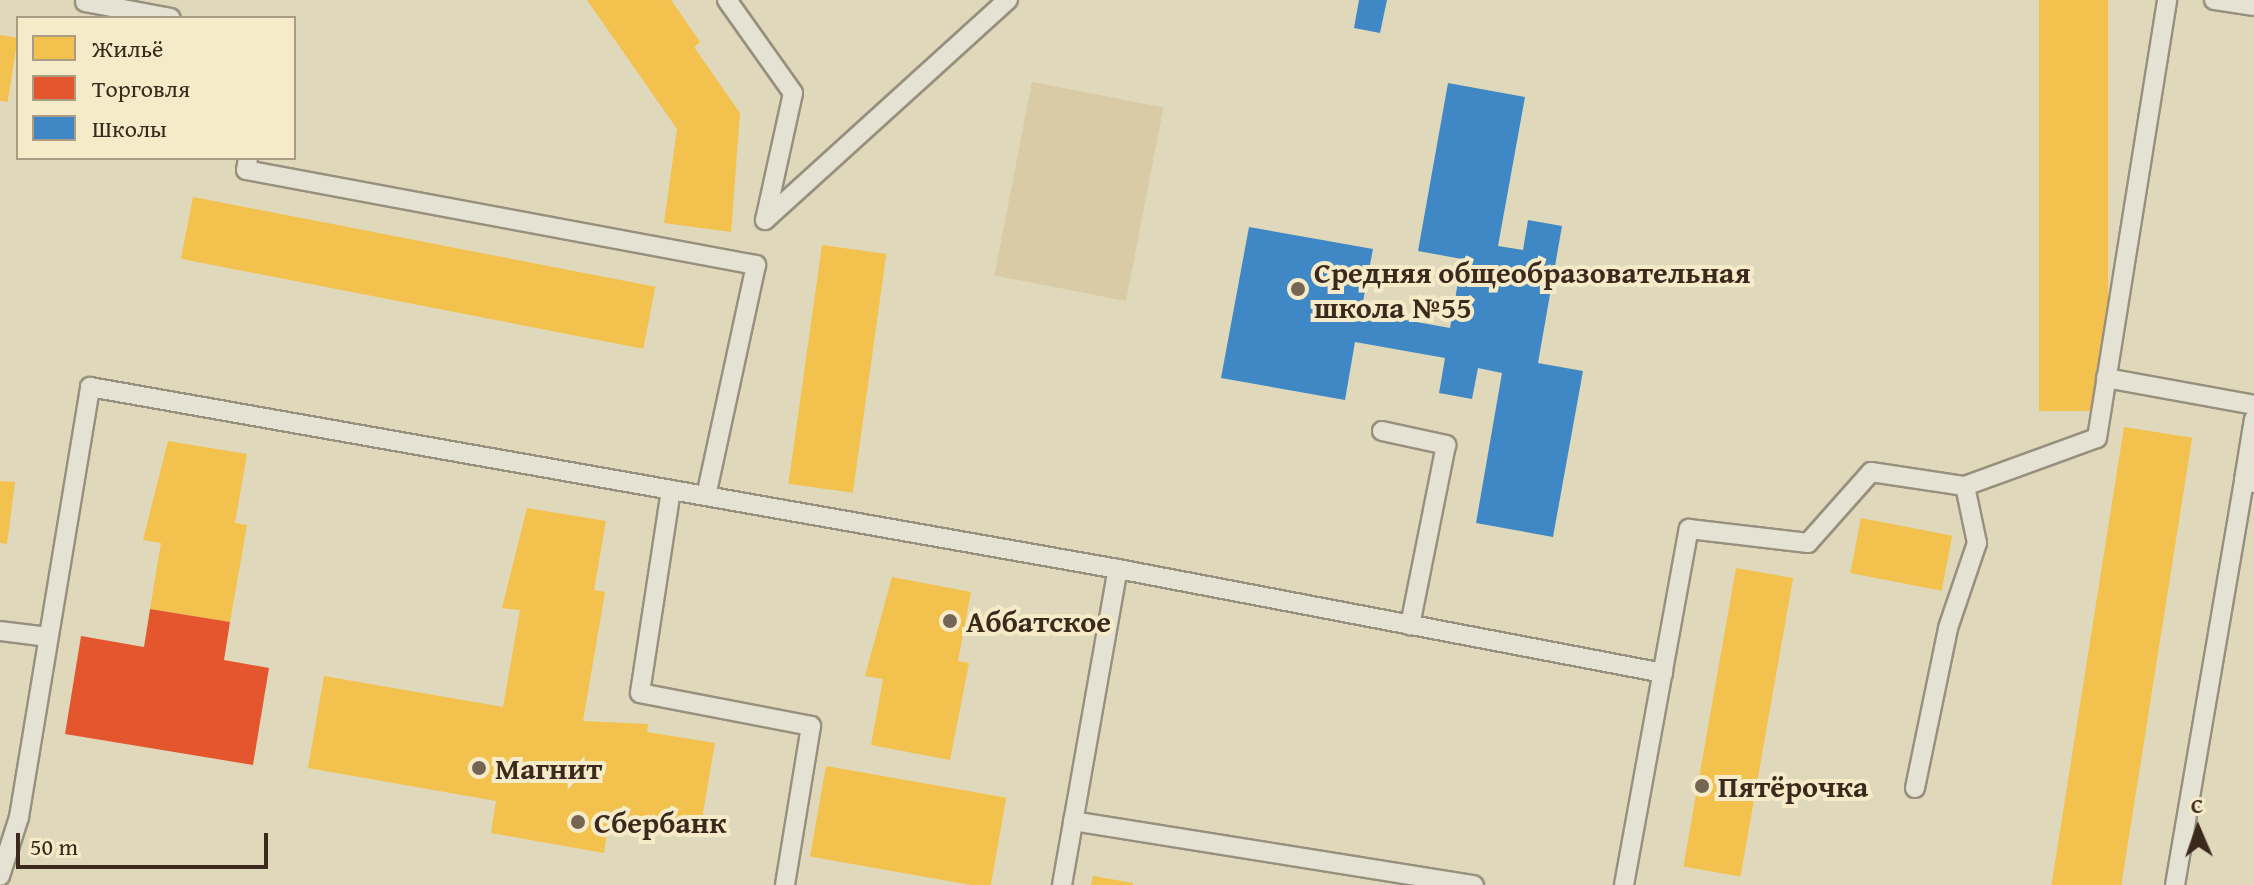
<!DOCTYPE html>
<html>
<head>
<meta charset="utf-8">
<style>
	body { margin:0 }
	#map { position:relative; width:2254px; height:885px; overflow:hidden; background:#e0d8ba; font-family:"Gentium Book Plus",serif }
	div>[style] { position:absolute }
	.green>* { inset:0; background:#d8cba5; transform-origin:0 0 }
	.homes>* { inset:0; background:#f2c14e; transform-origin:0 0 }
	.shops>* { inset:0; background:#e4572e }
	.schools>* { inset:0; background:#3f88c5 }
	.roads { filter:drop-shadow(2px 0 #97907e) drop-shadow(-2px 0 #97907e) drop-shadow(0 2px #97907e) drop-shadow(0 -2px #97907e) }
	.lane>* { height:18px; margin:-9px; padding:0 9px; transform-origin:9px; border-radius:9px; background:#e5e1d3 }
	.dots>* { width:22px; height:22px; translate:-50% -50%; box-sizing:border-box; border:4px solid #f5ebc8; border-radius:50% }
	span { translate:-50% -50%; white-space:nowrap; text-align:center; line-height:1.15; -webkit-text-stroke:8px #f5ebc8; paint-order:stroke }
	.poi-label { font-size:30px; color:#3c291d; font-weight:700 }
	.left { translate:0 -50%; text-align:left }
	.legend { position:absolute; left:16px; top:16px; width:280px; height:144px; box-sizing:border-box; background:#f5ebc8; border:2px solid #ab9d84; margin:0; padding:10px 14px; list-style:none; font-size:24px; color:#3c291d }
	.legend li { display:flex; align-items:center; gap:16px; height:40px }
	.legend b { width:40px; border:2px solid #ab9d84 }
	.north { position:absolute; left:2158px; top:789px; width:80px; height:80px; -webkit-text-stroke:6px #f5ebc8; paint-order:stroke; rotate:358deg; font-size:22px; font-weight:700; line-height:32px; text-align:center; color:#3c291d }
	.north::after { content:''; display:block; margin:auto; width:28px; height:36px; background:#3c291d; clip-path:polygon(50% 0,100% 100%,50% 72%,0 100%) }
	.scale { position:absolute; left:16px; top:833px; width:252px; height:36px; box-sizing:border-box; border:4px solid #3c291d; border-top:0; padding-left:10px; font-size:24px; line-height:28px; white-space:nowrap; color:#3c291d; -webkit-text-stroke:6px #f5ebc8; paint-order:stroke }
</style>
</head>
<body>
<div id="map">
	<div class="green">
		<i style="left:1032px;top:82px;width:134px;height:197px;rotate:11deg"></i>
	</div>
	<div class="homes">
		<i style="clip-path:polygon(587px 0,671px 0,700px 42px,694px 47px,740px 113px,731px 232px,664px 223px,677px 129px)"></i>
		<i style="left:2039px;top:0;width:69px;height:411px"></i>
		<i style="left:0;top:35px;width:18px;height:65px;rotate:9deg"></i>
		<i style="left:193px;top:197px;width:471px;height:63px;rotate:11deg"></i>
		<i style="left:822px;top:245px;width:65px;height:241px;rotate:8deg"></i>
		<i style="left:2124px;top:427px;width:69px;height:464px;rotate:9deg"></i>
		<i style="clip-path:polygon(168px 441px,247px 454px,235px 523px,247px 525px,230px 622px,150px 609px,161px 543px,143px 540px)"></i>
		<i style="clip-path:polygon(0 481px,15px 482px,7px 544px,0 543px)"></i>
		<i style="clip-path:polygon(527px 508px,606px 521px,594px 590px,605px 592px,583px 721px,648px 724px,647px 732px,715px 743px,699px 836px,609px 820px,604px 853px,491px 833px,496px 801px,308px 768px,324px 676px,503px 707px,520px 610px,502px 608px)"></i>
		<i style="left:1861px;top:518px;width:93px;height:56px;rotate:11deg"></i>
		<i style="left:1736px;top:568px;width:58px;height:303px;rotate:10deg"></i>
		<i style="clip-path:polygon(892px 577px,971px 592px,958px 661px,969px 663px,950px 760px,871px 745px,883px 679px,865px 676px)"></i>
		<i style="left:826px;top:766px;width:183px;height:92px;rotate:10deg"></i>
		<i style="clip-path:polygon(1093px 876px,1133px 883px,1133px 885px,1091px 885px)"></i>
	</div>
	<div class="shops">
		<i style="clip-path:polygon(150px 609px,230px 622px,224px 660px,269px 668px,253px 765px,65px 734px,81px 636px,144px 647px)"></i>
	</div>
	<div class="schools">
		<i style="clip-path:polygon(1359px 0,1387px 0,1380px 33px,1354px 28px)"></i>
		<i style="clip-path:polygon(1448px 83px,1525px 97px,1498px 246px,1523px 250px,1528px 220px,1562px 226px,1538px 363px,1583px 371px,1553px 537px,1476px 523px,1502px 373px,1478px 368px,1472px 399px,1439px 393px,1445px 358px,1355px 342px,1345px 400px,1221px 378px,1249px 227px,1373px 249px,1361px 312px,1450px 328px,1462px 259px,1418px 251px)"></i>
	</div>
	<div class="roads">
		<div class="lane">
			<i style="left:727px;top:0;width:114px;rotate:54.6deg"></i>
			<i style="left:793px;top:93px;width:130px;rotate:102.4deg"></i>
			<i style="left:2214px;top:0;width:40px;rotate:8.5deg"></i>
			<i style="left:85px;top:2px;width:87px;rotate:10.5deg"></i>
			<i style="left:248px;top:158px;width:12px;rotate:99deg"></i>
			<i style="left:246px;top:170px;width:519px;rotate:10.55deg"></i>
			<i style="left:756px;top:265px;width:236px;rotate:102.2deg"></i>
			<i style="left:765px;top:220px;width:328px;rotate:-42.2deg"></i>
			<i style="left:2106px;top:378px;width:150px;rotate:10.3deg"></i>
			<i style="left:2254px;top:419px;width:62px;rotate:99.3deg"></i>
			<i style="left:2244px;top:480px;width:10px;rotate:17deg"></i>
			<i style="left:1382px;top:431px;width:66px;rotate:12.3deg"></i>
			<i style="left:1446px;top:445px;width:184px;rotate:101.3deg"></i>
			<i style="left:671px;top:490px;width:205px;rotate:98.7deg"></i>
			<i style="left:640px;top:693px;width:174px;rotate:10.9deg"></i>
			<i style="left:811px;top:726px;width:161px;rotate:99.3deg"></i>
			<i style="left:0;top:631px;width:48px;rotate:7.1deg"></i>
			<i style="left:1915px;top:788px;width:163px;rotate:-78.3deg"></i>
			<i style="left:1948px;top:628px;width:90px;rotate:-71.2deg"></i>
			<i style="left:1977px;top:543px;width:58px;rotate:-101.9deg"></i>
			<i style="left:1073px;top:821px;width:406px;rotate:9.1deg"></i>
			<i style="left:0;top:876px;width:62px;rotate:-72.1deg"></i>
			<i style="left:19px;top:817px;width:436px;rotate:-80.6deg"></i>
			<i style="left:90px;top:387px;width:1044px;rotate:10.04deg"></i>
			<i style="left:1062px;top:885px;width:321px;rotate:-80deg"></i>
			<i style="left:1118px;top:569px;width:555px;rotate:10.8deg"></i>
			<i style="left:1624px;top:885px;width:362px;rotate:-79.7deg"></i>
			<i style="left:1689px;top:529px;width:120px;rotate:6.7deg"></i>
			<i style="left:1808px;top:543px;width:95px;rotate:-48.4deg"></i>
			<i style="left:1871px;top:472px;width:95px;rotate:8.5deg"></i>
			<i style="left:1965px;top:486px;width:140px;rotate:-20deg"></i>
			<i style="left:2097px;top:438px;width:444px;rotate:-80.9deg"></i>
			<i style="left:2175px;top:885px;width:411px;rotate:-80.3deg"></i>
		</div>
	</div>
	<div class="dots">
		<i style="left:1298px;top:289px;background:#756654"></i>
		<i style="left:950px;top:621px;background:#756654"></i>
		<i style="left:479px;top:768px;background:#756654"></i>
		<i style="left:1702px;top:786px;background:#756654"></i>
		<i style="left:578px;top:822px;background:#756654"></i>
	</div>
	<div class="poi-label">
		<span class="left" style="left:1314px;top:289px">Средняя общеобразовательная<br>школа №55</span>
		<span class="left" style="left:966px;top:621px">Аббатское</span>
		<span class="left" style="left:495px;top:768px">Магнит</span>
		<span class="left" style="left:1718px;top:786px">Пятёрочка</span>
		<span class="left" style="left:594px;top:822px">Сбербанк</span>
	</div>
	<ul class="legend">
	<li><b style="height:22px;background:#f2c14e"></b>Жильё</li>
	<li><b style="height:22px;background:#e4572e"></b>Торговля</li>
	<li><b style="height:22px;background:#3f88c5"></b>Школы</li>
	</ul>
	<div class="north">С</div>
	<div class="scale">50 m</div>
</div>
</body>
</html>
